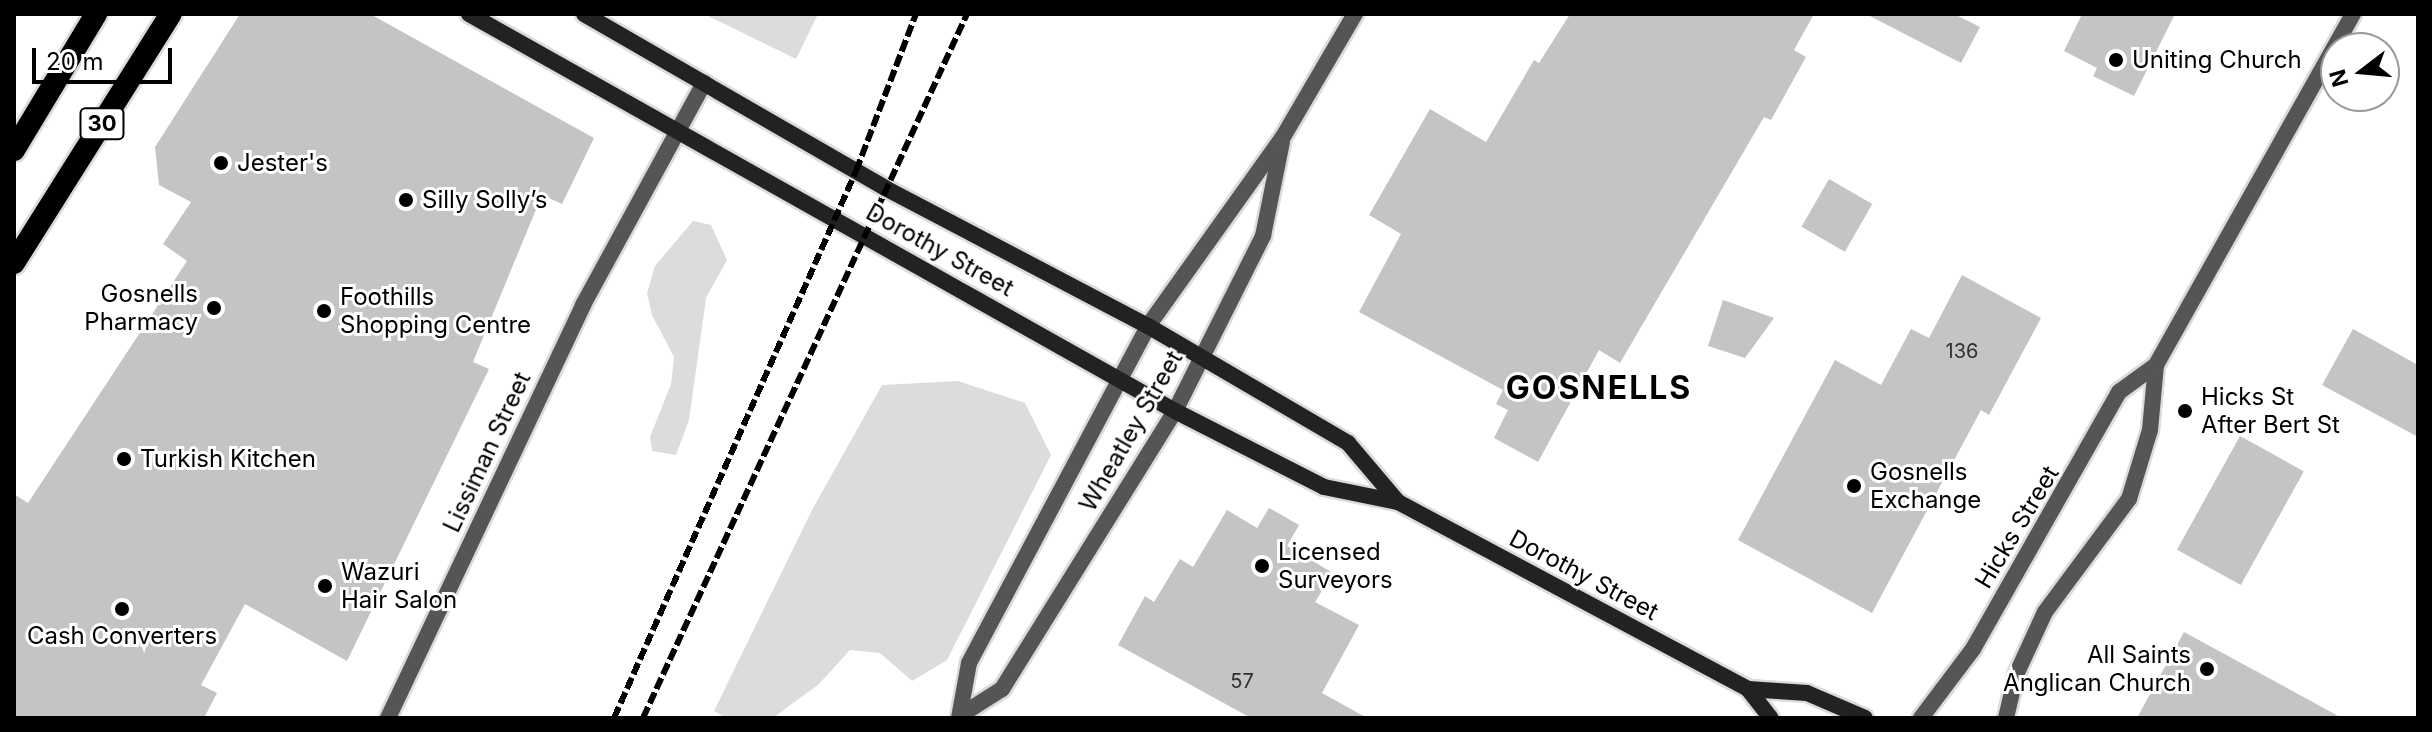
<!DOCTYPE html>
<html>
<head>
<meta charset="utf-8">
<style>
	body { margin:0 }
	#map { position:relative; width:2432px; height:732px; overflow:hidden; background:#fff; font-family:Inter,sans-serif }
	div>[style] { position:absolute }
	.green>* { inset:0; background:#dcdcdc }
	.building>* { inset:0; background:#c4c4c4; transform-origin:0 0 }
	.roads { filter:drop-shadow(2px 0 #dbdbdb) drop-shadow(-2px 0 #dbdbdb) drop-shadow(0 2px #dbdbdb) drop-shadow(0 -2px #dbdbdb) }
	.minor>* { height:16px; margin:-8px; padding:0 8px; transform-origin:8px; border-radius:8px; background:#555 }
	.tertiary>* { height:16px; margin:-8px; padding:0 8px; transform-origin:8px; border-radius:8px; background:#555 }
	.secondary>* { height:16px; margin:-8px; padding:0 8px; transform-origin:8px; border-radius:8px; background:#222 }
	.trunk>* { height:22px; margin:-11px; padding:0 11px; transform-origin:11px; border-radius:11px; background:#000 }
	.rail>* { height:6px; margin-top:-3px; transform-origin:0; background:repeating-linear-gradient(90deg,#000 0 12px,transparent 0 16px) }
	.dots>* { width:22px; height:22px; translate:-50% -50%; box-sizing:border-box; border:4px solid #fff; border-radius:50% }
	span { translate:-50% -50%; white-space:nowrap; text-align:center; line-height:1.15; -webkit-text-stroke:6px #fff; paint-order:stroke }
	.number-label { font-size:20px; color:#313131 }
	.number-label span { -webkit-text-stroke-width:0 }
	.shield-label span { padding:2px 6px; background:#fff; border:2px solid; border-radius:6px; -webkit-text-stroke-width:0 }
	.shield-label { font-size:22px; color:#000; font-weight:700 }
	.poi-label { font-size:24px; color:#000 }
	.left { translate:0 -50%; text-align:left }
	.right { translate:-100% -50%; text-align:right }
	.street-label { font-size:24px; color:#000 }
	.district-label { font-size:32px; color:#000; font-weight:700; letter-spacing:2px }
	.frame { position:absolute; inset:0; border:16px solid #000; pointer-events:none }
	.north { position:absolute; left:2320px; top:32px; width:80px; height:80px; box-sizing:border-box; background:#fff; border:2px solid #999; border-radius:50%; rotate:254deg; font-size:22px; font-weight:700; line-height:32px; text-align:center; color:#000 }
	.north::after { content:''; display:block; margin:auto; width:28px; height:36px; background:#000; clip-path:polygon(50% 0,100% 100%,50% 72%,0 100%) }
	.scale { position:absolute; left:32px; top:48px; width:140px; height:36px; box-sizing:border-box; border:4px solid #000; border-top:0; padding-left:10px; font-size:24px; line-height:28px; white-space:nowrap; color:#000; -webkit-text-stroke:6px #fff; paint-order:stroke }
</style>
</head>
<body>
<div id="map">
	<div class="green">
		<i style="clip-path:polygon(704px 14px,818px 14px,796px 59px)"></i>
		<i style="clip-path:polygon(693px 221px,711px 225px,727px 260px,706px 298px,689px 420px,676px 455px,652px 451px,650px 437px,671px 384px,674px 357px,652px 315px,647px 293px,655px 266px)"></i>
		<i style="clip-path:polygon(958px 381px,1025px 403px,1051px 455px,947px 660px,912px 681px,880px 653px,850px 650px,819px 684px,773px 718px,727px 718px,714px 711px,812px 510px,882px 385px)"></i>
	</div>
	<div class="building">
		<i style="clip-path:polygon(240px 14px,370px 14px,594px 138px,562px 204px,542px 195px,473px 362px,489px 369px,347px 661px,245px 604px,201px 685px,217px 693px,204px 718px,14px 718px,14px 494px,28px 503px,187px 261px,163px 244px,191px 202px,159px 185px,155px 147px)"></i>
		<i style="clip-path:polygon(1570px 14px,1814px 14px,1794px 50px,1806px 57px,1771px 120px,1764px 117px,1620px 363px,1599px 350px,1538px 462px,1494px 438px,1508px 410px,1496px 404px,1503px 390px,1359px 312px,1401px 234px,1369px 215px,1430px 109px,1486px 142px,1534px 60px,1539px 63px)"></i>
		<i style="clip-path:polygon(1866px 14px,1954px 14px,1980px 27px,1961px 63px)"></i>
		<i style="clip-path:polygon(2082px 14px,2175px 14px,2134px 96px,2093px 76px,2097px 68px,2064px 51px)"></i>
		<i style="left:1829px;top:179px;width:50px;height:55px;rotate:30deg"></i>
		<i style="clip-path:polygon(1962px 275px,2041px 318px,1989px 415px,1981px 410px,1872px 613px,1738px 540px,1835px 360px,1881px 385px,1911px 329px,1929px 338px)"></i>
		<i style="clip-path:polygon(1723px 300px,1774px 318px,1745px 358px,1708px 346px)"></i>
		<i style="clip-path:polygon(2353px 329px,2418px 365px,2418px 437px,2322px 385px)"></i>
		<i style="left:2240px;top:436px;width:73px;height:130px;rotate:29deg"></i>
		<i style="clip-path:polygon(1269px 508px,1299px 525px,1287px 546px,1333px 573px,1315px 602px,1359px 625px,1322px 693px,1367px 718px,1251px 718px,1118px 645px,1145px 596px,1154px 602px,1180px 559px,1193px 567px,1227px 510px,1257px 528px)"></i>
		<i style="clip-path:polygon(2184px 632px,2342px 718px,2137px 718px)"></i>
	</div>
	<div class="roads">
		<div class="minor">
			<i style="left:388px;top:718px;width:457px;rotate:-64.7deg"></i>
			<i style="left:583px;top:305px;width:253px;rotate:-61.4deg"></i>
		</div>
		<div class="tertiary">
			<i style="left:961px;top:715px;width:49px;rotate:-32.4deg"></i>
			<i style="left:1002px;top:689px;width:327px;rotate:-58.1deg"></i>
			<i style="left:1175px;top:411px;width:196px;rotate:-63.3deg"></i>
			<i style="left:1263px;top:236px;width:96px;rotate:-78.6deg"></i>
			<i style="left:959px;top:718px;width:56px;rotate:-79.7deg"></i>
			<i style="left:969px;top:663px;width:382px;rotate:-62deg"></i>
			<i style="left:1148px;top:326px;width:232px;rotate:-54.5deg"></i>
			<i style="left:1283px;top:137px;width:143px;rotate:-59.7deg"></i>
			<i style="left:1921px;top:718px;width:86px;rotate:-53deg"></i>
			<i style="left:1973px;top:649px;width:296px;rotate:-60.4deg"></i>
			<i style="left:2119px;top:392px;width:46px;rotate:-36.1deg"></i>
			<i style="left:2006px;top:718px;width:44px;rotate:-76.9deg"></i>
			<i style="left:2016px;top:675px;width:69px;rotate:-65.3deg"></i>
			<i style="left:2045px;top:612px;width:141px;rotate:-53.4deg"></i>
			<i style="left:2129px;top:499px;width:72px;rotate:-73.1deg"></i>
			<i style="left:2150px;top:430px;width:65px;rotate:-84.7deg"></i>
			<i style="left:2156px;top:365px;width:403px;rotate:-60.7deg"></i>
		</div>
		<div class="secondary">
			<i style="left:469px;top:14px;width:810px;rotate:29.35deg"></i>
			<i style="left:1175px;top:411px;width:167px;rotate:27deg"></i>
			<i style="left:1324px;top:487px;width:76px;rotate:11.5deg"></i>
			<i style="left:1398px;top:502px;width:397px;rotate:28.1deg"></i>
			<i style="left:1748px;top:689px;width:37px;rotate:52deg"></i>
			<i style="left:584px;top:14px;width:348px;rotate:30deg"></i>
			<i style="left:885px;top:188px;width:297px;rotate:27.7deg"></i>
			<i style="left:1148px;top:326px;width:232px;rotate:30.3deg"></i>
			<i style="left:1348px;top:443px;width:77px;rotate:49.7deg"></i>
			<i style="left:1748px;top:689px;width:59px;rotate:3.9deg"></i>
			<i style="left:1807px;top:693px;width:63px;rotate:23.3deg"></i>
		</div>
		<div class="trunk">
			<i style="left:14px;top:150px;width:159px;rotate:-58.9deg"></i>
			<i style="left:14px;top:263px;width:294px;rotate:-57.8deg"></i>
		</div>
	</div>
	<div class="rail">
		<i style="left:614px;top:718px;width:598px;rotate:-66.13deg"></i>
		<i style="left:856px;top:171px;width:168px;rotate:-69.1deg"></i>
		<i style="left:643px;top:718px;width:775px;rotate:-65.29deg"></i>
	</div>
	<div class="dots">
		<i style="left:2116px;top:60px;background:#000"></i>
		<i style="left:221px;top:163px;background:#000"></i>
		<i style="left:406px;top:200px;background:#000"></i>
		<i style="left:214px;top:308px;background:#000"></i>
		<i style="left:324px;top:311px;background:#000"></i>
		<i style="left:2185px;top:411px;background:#000"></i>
		<i style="left:124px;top:459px;background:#000"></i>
		<i style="left:1854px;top:486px;background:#000"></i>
		<i style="left:1262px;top:566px;background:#000"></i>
		<i style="left:325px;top:586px;background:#000"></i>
		<i style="left:122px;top:609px;background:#000"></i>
		<i style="left:2207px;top:669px;background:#000"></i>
	</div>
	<div class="number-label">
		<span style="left:1962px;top:351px">136</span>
		<span style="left:1242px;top:681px">57</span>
	</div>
	<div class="shield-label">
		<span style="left:102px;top:124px">30</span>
	</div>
	<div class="poi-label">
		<span class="left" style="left:2132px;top:60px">Uniting Church</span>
		<span class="left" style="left:237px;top:163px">Jester's</span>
		<span class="left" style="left:422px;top:200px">Silly Solly’s</span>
		<span class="right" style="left:198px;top:308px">Gosnells<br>Pharmacy</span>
		<span class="left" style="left:340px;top:311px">Foothills<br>Shopping Centre</span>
		<span class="left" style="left:2201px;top:411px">Hicks St<br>After Bert St</span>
		<span class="left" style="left:140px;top:459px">Turkish Kitchen</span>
		<span class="left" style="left:1870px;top:486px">Gosnells<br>Exchange</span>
		<span class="left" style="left:1278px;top:566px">Licensed<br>Surveyors</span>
		<span class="left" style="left:341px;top:586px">Wazuri<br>Hair Salon</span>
		<span style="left:122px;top:636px">Cash Converters</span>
		<span class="right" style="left:2191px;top:669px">All Saints<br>Anglican Church</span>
	</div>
	<div class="street-label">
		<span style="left:940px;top:250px;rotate:29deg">Dorothy Street</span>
		<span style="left:1131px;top:431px;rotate:-60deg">Wheatley Street</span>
		<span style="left:487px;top:452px;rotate:-65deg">Lissiman Street</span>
		<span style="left:2017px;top:527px;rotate:-59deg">Hicks Street</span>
		<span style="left:1584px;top:575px;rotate:28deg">Dorothy Street</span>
	</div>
	<div class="district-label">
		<span style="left:1599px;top:388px">GOSNELLS</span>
	</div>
	<div class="frame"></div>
	<div class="north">N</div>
	<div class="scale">20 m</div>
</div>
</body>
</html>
